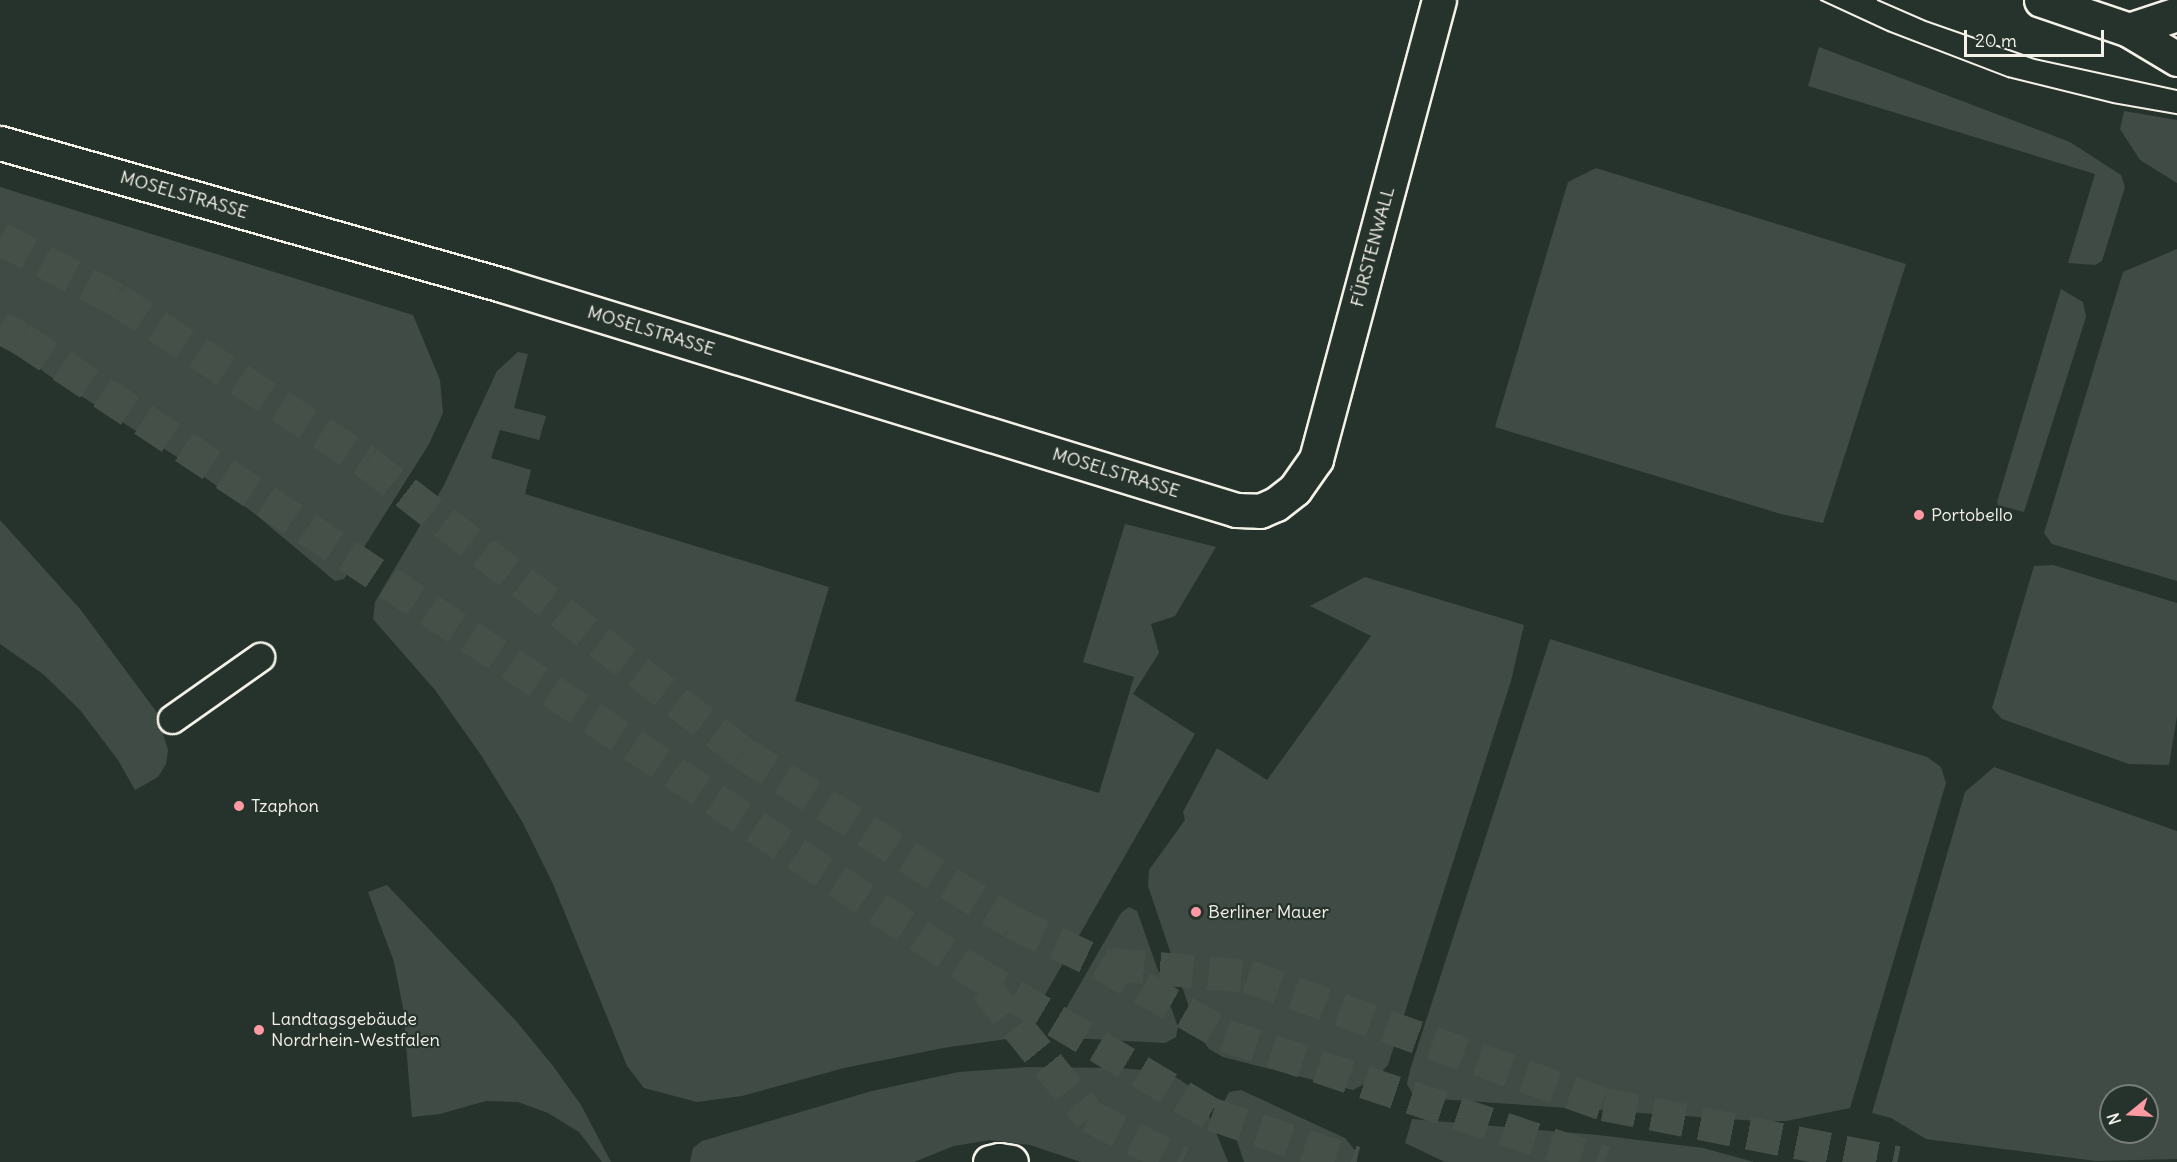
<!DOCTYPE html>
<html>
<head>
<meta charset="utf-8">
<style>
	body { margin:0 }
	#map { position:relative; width:2177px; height:1162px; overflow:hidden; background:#26332d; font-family:Delius,sans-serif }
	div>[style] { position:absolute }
	.green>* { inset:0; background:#414b45 }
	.trunk-tunnel>* { height:33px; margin-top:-16.5px; transform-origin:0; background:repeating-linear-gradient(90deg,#455049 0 33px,transparent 0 49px) }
	.roads { filter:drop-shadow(2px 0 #f4f1e8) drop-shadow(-2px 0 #f4f1e8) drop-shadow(0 2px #f4f1e8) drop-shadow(0 -2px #f4f1e8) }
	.pedestrian>* { height:27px; margin:-13.5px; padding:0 13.5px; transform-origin:13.5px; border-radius:13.5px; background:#26332d }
	.minor>* { height:33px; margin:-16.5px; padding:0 16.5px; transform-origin:16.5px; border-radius:16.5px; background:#26332d }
	.tertiary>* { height:33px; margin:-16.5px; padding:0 16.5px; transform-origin:16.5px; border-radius:16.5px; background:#26332d }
	.tram>* { height:1.5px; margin:-0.75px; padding:0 0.75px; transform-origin:0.75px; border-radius:0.75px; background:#f4f1e8 }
	.dots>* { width:16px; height:16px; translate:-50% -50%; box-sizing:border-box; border:3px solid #26332d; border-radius:50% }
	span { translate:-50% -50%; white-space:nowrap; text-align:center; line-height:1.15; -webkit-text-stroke:4.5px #26332d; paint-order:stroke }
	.street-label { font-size:18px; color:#f4f1e8 }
	.poi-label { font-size:18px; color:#f4f1e8 }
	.left { translate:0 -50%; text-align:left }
	.north { position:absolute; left:2099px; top:1084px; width:60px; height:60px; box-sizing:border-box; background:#26332d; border:2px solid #787f78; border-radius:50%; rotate:252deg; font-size:16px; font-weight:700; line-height:24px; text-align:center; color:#f4f1e8 }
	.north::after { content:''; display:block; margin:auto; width:21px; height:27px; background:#ff9aa2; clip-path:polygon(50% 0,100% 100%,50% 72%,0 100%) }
	.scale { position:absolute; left:1964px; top:30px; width:140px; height:27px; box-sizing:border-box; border:3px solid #f4f1e8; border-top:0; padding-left:8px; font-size:18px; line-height:21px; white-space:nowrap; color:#f4f1e8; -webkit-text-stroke:4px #26332d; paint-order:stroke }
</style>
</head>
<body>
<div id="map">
	<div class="green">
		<i style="clip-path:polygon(1819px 47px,2070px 142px,2121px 175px,2125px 187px,2102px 261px,2095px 265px,2068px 263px,2095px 174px,1808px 86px)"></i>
		<i style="clip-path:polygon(2124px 111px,2177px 120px,2177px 183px,2140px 160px,2120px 129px)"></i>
		<i style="clip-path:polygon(1596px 168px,1906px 264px,1823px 523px,1781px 514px,1495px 427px,1568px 182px)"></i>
		<i style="clip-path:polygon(0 187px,413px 315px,440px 380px,443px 413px,429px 444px,344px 579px,335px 581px,255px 514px,177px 457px,45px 373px,0 329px)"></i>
		<i style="clip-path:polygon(2177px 249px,2177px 581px,2052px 544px,2044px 533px,2123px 272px)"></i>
		<i style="clip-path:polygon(2061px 289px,2083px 302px,2086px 317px,2024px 512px,1998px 505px,1997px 502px)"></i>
		<i style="clip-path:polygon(518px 352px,528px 354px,514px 408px,546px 416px,539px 440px,500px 430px,491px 458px,531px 470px,525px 494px,829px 587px,795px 701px,1099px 793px,1134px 677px,1083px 662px,1125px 524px,1216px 547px,1175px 616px,1151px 624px,1159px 653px,1133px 694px,1195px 734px,1027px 1026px,1007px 1039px,943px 1048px,844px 1068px,742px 1096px,697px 1102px,644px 1088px,627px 1066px,553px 884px,523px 823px,481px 755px,435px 690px,373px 619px,375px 602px,444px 485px,497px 371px)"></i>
		<i style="clip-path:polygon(0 520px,80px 609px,164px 722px,161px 727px,168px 750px,166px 764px,158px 777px,135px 790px,118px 760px,80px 710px,43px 674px,0 644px)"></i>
		<i style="clip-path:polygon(2053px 565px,2177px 603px,2177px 716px,2169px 765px,2129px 764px,2002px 719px,1992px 708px,2034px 566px)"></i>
		<i style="clip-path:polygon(1365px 577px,1524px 625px,1511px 681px,1388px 1065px,1377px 1077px,1353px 1090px,1223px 1057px,1209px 1049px,1198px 1034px,1148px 886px,1149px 870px,1185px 820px,1183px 812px,1217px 748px,1267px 780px,1371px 636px,1310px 606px)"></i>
		<i style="clip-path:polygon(1550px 639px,1927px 757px,1941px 767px,1946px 783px,1850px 1108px,1786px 1121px,1757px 1121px,1423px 1098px,1412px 1093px,1407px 1084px,1410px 1070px)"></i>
		<i style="clip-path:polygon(evenodd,1994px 767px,2177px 831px,2177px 1159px,2096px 1161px,1926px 1139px,1891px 1118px,1872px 1113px,1965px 792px,1994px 767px,2111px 1096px,2147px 1096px,2147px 1132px,2111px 1132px,2111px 1096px)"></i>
		<i style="clip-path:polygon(387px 885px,517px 1022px,553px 1066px,581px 1105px,611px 1162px,602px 1162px,579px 1132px,548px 1113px,518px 1102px,486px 1101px,440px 1114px,412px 1117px,403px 1008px,394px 962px,368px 892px)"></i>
		<i style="clip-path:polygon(1129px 907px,1137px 911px,1178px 1027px,1176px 1037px,1165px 1043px,1070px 1038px,1063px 1028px,1064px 1012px,1121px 913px)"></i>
		<i style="clip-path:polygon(1027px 1067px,1119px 1068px,1168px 1072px,1200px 1093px,1228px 1162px,1081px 1162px,1030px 1145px,990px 1140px,954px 1146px,914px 1162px,690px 1162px,693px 1148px,702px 1141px,872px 1091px,959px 1072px)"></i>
		<i style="clip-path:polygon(1241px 1090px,1345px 1138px,1358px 1154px,1357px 1162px,1244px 1162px,1224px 1102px,1229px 1092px)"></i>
		<i style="clip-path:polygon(1412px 1119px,1598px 1135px,1703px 1148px,1754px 1162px,1445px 1162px,1405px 1143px)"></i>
	</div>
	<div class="trunk-tunnel">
		<i style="left:0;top:238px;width:131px;rotate:27.7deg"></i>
		<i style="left:116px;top:299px;width:299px;rotate:33deg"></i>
		<i style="left:367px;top:462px;width:474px;rotate:37.7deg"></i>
		<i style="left:742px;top:752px;width:319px;rotate:32.2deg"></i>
		<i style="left:1012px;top:922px;width:97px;rotate:25deg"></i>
		<i style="left:1100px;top:963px;width:144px;rotate:29.9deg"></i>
		<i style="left:1225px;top:1035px;width:400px;rotate:18.5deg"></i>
		<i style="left:0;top:327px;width:24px;rotate:28deg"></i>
		<i style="left:21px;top:338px;width:1142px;rotate:33.61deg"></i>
		<i style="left:972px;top:970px;width:280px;rotate:31deg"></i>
		<i style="left:1212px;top:1114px;width:151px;rotate:18.6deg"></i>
		<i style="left:1111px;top:964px;width:138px;rotate:5deg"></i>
		<i style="left:1248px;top:976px;width:378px;rotate:19.8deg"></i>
		<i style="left:1604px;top:1104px;width:299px;rotate:11.2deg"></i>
		<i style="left:986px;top:988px;width:165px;rotate:50.9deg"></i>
		<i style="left:1090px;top:1116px;width:102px;rotate:26.8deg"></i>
	</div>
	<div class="roads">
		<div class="pedestrian">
			<i style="left:172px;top:719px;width:108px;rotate:-35.2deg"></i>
		</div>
		<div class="minor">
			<i style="left:2129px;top:30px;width:51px;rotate:-18.4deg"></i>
			<i style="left:0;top:143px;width:522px;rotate:15.79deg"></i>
			<i style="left:502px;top:285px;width:768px;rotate:17.04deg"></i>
			<i style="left:1236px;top:510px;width:24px;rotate:2deg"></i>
			<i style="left:1260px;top:511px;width:17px;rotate:-24deg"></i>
			<i style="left:1276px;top:504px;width:24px;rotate:-38deg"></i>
			<i style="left:1295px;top:489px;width:37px;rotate:-55deg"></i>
			<i style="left:1316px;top:459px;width:475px;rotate:-75deg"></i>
			<i style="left:990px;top:1162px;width:9px;rotate:-13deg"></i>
			<i style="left:999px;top:1160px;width:12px;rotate:9deg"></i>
		</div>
		<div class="tertiary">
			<i style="left:2041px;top:0;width:93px;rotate:18.8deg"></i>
			<i style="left:2129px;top:30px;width:56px;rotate:31.1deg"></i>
		</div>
	</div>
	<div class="tram">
		<i style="left:1821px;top:0;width:74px;rotate:24.8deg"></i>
		<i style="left:1888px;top:31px;width:129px;rotate:21deg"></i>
		<i style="left:2008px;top:77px;width:108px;rotate:13.9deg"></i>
		<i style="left:2113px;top:103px;width:65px;rotate:9.8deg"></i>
		<i style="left:1878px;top:0;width:52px;rotate:23.6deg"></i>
		<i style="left:1926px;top:21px;width:115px;rotate:19.2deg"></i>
		<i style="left:2035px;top:59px;width:145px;rotate:12.3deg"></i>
	</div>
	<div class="dots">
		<i style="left:1919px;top:515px;background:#ff9aa2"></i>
		<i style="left:239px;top:806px;background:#ff9aa2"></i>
		<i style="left:1196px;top:912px;background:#ff9aa2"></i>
		<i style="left:259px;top:1030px;background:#ff9aa2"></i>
	</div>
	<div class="street-label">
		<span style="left:184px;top:195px;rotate:16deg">MOSELSTRASSE</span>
		<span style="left:1373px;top:247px;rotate:-75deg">FÜRSTENWALL</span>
		<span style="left:651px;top:331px;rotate:17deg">MOSELSTRASSE</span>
		<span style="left:1116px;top:473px;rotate:17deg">MOSELSTRASSE</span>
	</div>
	<div class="poi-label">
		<span class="left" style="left:1931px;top:515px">Portobello</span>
		<span class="left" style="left:251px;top:806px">Tzaphon</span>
		<span class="left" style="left:1208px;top:912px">Berliner Mauer</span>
		<span class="left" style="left:271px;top:1030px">Landtagsgebäude<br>Nordrhein-Westfalen</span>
	</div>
	<div class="north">N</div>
	<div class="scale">20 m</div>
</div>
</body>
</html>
